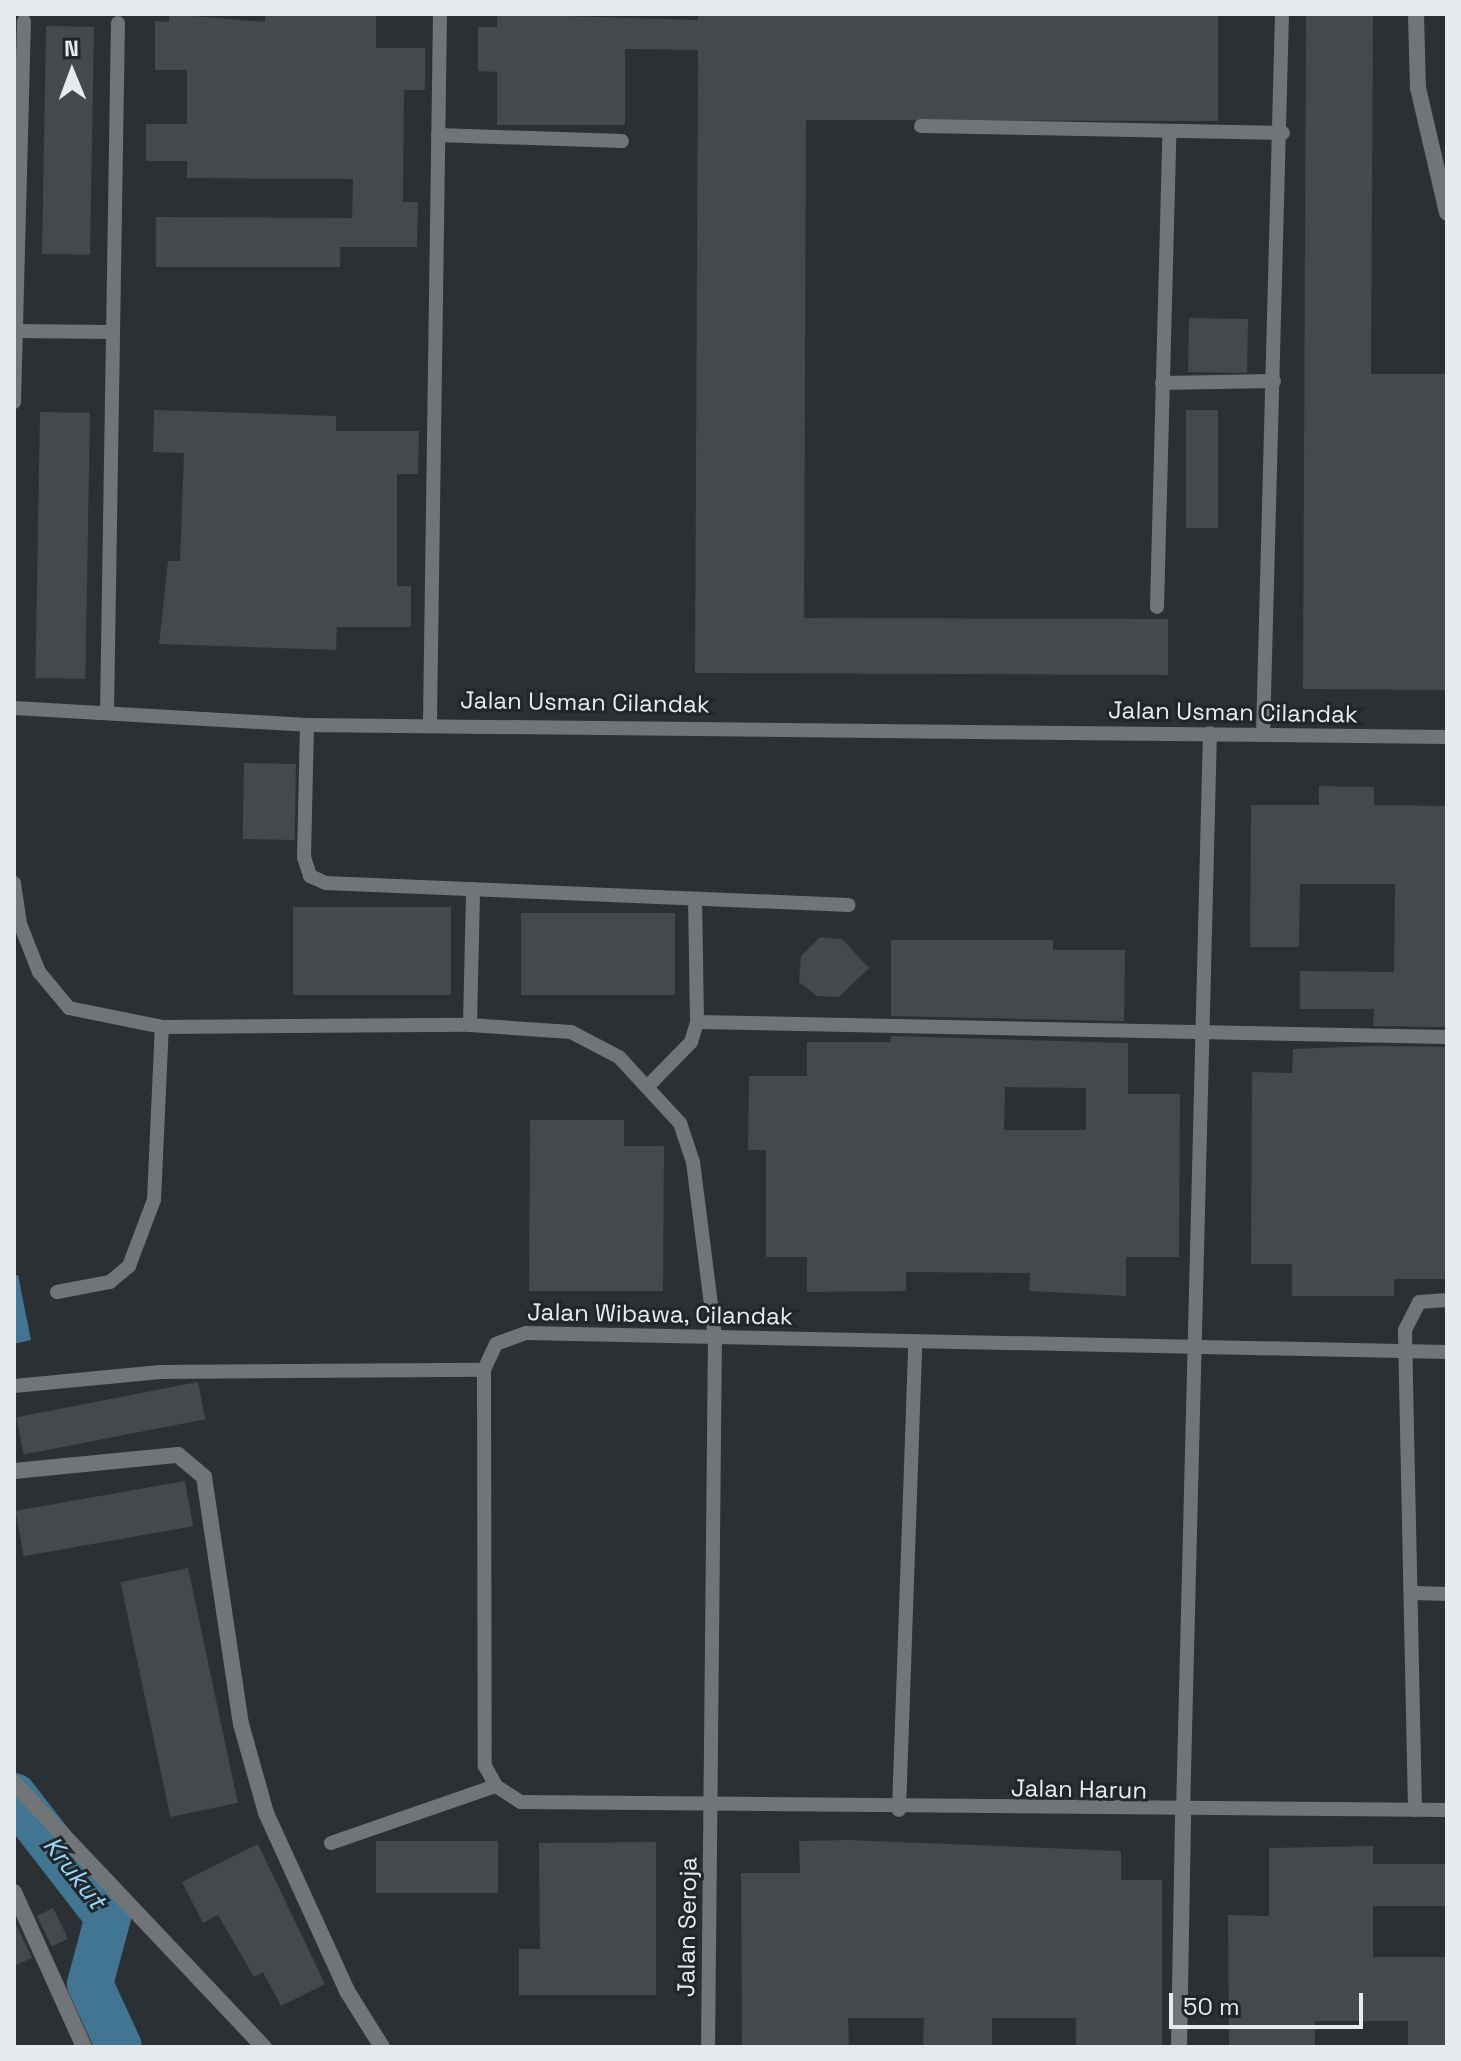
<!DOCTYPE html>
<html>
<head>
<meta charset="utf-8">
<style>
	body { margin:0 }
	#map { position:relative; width:1461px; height:2061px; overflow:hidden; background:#2a3034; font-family:"Space Grotesk",sans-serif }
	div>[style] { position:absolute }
	.water>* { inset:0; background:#427591 }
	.river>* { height:46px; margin:-23px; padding:0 23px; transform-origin:23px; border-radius:23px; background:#427591 }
	.building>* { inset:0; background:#43494d; transform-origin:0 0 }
	.service>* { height:14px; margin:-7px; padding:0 7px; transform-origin:7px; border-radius:7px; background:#727577 }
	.minor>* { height:16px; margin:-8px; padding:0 8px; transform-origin:8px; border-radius:8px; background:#727577 }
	span { translate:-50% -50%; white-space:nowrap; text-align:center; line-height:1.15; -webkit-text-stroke:6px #20262a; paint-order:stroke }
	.street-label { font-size:24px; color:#e7ebed }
	.water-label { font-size:26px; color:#98d6f9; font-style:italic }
	.frame { position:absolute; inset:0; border:16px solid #e7ebed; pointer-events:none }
	.north { position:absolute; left:32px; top:32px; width:80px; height:80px; -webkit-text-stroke:6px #20262a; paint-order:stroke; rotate:359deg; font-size:22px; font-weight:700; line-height:32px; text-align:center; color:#e7ebed }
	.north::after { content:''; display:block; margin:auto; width:28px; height:36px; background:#e7ebed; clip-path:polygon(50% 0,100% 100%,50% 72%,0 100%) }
	.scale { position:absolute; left:1169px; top:1993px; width:194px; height:36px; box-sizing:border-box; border:4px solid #e7ebed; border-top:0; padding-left:10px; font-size:24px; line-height:28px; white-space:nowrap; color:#e7ebed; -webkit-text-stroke:6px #20262a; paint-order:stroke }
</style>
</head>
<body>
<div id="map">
	<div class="water">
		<i style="clip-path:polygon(18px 1275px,31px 1340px,14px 1344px,14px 1276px)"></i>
	</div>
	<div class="river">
		<i style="left:14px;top:1796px;width:153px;rotate:52.2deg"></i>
		<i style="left:108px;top:1917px;width:69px;rotate:105deg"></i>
		<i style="left:90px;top:1984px;width:69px;rotate:65.3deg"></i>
	</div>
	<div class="building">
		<i style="clip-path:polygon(169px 14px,265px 22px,265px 14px,376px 14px,376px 48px,425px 48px,425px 90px,404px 90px,403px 202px,418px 202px,417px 247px,340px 247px,340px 267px,156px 267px,156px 217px,352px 218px,353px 179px,187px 178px,187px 161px,146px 161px,146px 124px,187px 124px,187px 70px,155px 70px,155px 21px,169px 22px)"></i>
		<i style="clip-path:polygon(497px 14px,698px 20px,698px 14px,1218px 14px,1218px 121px,806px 120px,804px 618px,1168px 619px,1168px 675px,695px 673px,698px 50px,625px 49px,625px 125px,497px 125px,497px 72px,478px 71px,478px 27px,497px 27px)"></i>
		<i style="clip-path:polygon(1306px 14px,1373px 14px,1371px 374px,1447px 374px,1447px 690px,1303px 689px)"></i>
		<i style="left:46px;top:26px;width:48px;height:228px;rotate:1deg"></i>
		<i style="left:1189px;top:318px;width:59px;height:54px;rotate:1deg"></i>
		<i style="clip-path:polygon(154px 410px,336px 416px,336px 431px,419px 431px,418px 474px,397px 474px,397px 586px,411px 586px,411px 627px,337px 627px,336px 650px,159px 644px,168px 561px,180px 561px,184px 453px,153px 452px)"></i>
		<i style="left:1186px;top:410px;width:32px;height:118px"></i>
		<i style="left:40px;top:412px;width:50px;height:266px;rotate:1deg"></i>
		<i style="left:244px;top:763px;width:52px;height:76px;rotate:1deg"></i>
		<i style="clip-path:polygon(1319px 786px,1374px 787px,1374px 805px,1447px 806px,1447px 1027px,1373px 1026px,1374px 1009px,1300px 1009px,1300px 971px,1394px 972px,1395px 884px,1300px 884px,1299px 947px,1250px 947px,1251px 805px,1319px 805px)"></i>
		<i style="left:293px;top:907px;width:158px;height:88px"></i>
		<i style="left:521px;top:913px;width:154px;height:82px"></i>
		<i style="clip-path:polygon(820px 937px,842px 939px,869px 968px,839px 997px,817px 996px,799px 982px,801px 956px)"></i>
		<i style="clip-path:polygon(891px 940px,1053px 940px,1053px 950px,1125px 950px,1124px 1021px,891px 1016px)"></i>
		<i style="clip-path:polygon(evenodd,891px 1036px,1128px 1043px,1128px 1094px,1180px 1094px,1179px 1257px,1126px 1257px,1126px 1296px,1029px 1291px,1030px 1273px,906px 1272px,906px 1291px,807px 1292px,807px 1257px,766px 1257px,766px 1150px,748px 1150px,749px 1076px,807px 1076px,807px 1042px,891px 1042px,891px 1036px,1005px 1087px,1086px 1088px,1086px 1130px,1004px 1130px,1005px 1087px)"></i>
		<i style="clip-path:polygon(1373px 1046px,1447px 1047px,1447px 1279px,1394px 1279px,1394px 1296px,1292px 1296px,1292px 1264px,1251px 1264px,1252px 1072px,1292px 1073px,1293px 1049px)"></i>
		<i style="clip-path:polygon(530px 1120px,624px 1120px,624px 1146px,664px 1146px,663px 1291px,529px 1291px)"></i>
		<i style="left:198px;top:1382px;width:38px;height:185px;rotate:79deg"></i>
		<i style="left:185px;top:1481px;width:46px;height:172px;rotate:80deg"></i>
		<i style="left:188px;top:1568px;width:240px;height:69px;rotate:78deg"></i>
		<i style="clip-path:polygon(848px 1840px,1121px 1851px,1121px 1880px,1162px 1880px,1162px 2047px,1076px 2047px,1076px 2018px,992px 2018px,992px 2047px,923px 2047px,924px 2018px,848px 2018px,849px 2047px,742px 2047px,741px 1873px,800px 1873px,799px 1841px)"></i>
		<i style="left:376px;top:1841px;width:122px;height:52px"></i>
		<i style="clip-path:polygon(656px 1842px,656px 1995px,519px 1995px,519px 1949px,540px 1949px,539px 1843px)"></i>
		<i style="clip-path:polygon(258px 1844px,325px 1984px,281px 2006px,263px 1972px,254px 1977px,218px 1915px,203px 1923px,182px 1882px)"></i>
		<i style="clip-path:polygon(1373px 1846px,1373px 1864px,1447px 1864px,1447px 1906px,1373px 1906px,1373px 1957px,1447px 1957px,1447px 2047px,1408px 2047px,1408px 2021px,1315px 2021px,1315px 2047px,1229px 2047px,1228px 1915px,1269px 1916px,1269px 1848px)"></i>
		<i style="left:53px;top:1908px;width:34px;height:18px;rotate:64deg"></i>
		<i style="clip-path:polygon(17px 1926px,32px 1958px,14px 1966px,14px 1927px)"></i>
	</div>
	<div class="service">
		<i style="left:921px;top:126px;width:362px;rotate:1.1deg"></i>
		<i style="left:438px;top:135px;width:184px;rotate:1.9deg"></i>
		<i style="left:17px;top:331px;width:92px;rotate:0.6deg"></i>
		<i style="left:1162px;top:383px;width:112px;rotate:-1deg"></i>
		<i style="left:14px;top:402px;width:381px;rotate:-88.5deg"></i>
		<i style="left:1157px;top:607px;width:473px;rotate:-88.5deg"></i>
		<i style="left:14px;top:708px;width:293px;rotate:3.3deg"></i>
		<i style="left:307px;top:725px;width:1140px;rotate:0.6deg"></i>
		<i style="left:107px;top:713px;width:690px;rotate:-89.09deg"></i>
		<i style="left:430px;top:721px;width:707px;rotate:-89.19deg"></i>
		<i style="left:307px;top:725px;width:132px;rotate:91.3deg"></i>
		<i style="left:304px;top:857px;width:20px;rotate:72deg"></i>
		<i style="left:310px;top:876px;width:17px;rotate:24deg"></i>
		<i style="left:326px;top:883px;width:523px;rotate:2.41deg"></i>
		<i style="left:1263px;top:734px;width:720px;rotate:-88.49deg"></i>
		<i style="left:14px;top:883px;width:41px;rotate:81.7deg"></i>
		<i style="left:20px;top:924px;width:52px;rotate:68.4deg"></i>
		<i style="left:39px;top:972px;width:47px;rotate:50.2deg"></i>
		<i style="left:69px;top:1008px;width:95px;rotate:11.5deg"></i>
		<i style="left:162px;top:1027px;width:308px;rotate:-0.4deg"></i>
		<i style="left:470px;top:1025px;width:101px;rotate:4deg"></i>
		<i style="left:571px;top:1032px;width:54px;rotate:27.5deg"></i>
		<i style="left:619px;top:1057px;width:90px;rotate:47.3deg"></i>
		<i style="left:680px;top:1123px;width:41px;rotate:71.6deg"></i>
		<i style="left:693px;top:1162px;width:174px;rotate:82.8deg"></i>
		<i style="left:715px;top:1335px;width:712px;rotate:90.56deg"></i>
		<i style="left:697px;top:1022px;width:750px;rotate:1.15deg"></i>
		<i style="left:470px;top:1025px;width:136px;rotate:-88.7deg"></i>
		<i style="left:650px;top:1084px;width:59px;rotate:-45.7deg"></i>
		<i style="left:691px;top:1042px;width:21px;rotate:-73deg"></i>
		<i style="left:697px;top:1022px;width:123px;rotate:-90.9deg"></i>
		<i style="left:57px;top:1292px;width:54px;rotate:-10.7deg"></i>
		<i style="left:110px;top:1282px;width:25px;rotate:-40deg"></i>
		<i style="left:129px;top:1266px;width:71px;rotate:-69.3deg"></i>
		<i style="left:154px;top:1200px;width:173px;rotate:-87.4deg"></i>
		<i style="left:1447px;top:1352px;width:921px;rotate:-178.82deg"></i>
		<i style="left:526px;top:1333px;width:32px;rotate:160deg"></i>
		<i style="left:496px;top:1344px;width:29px;rotate:115deg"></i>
		<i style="left:484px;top:1370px;width:396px;rotate:89.9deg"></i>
		<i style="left:485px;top:1766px;width:23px;rotate:61deg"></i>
		<i style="left:496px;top:1786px;width:30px;rotate:33deg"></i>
		<i style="left:521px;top:1802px;width:926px;rotate:0.49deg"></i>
		<i style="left:14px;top:1386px;width:147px;rotate:-5.5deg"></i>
		<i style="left:160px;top:1372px;width:324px;rotate:-0.4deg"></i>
		<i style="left:1415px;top:1593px;width:32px;rotate:2deg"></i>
		<i style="left:899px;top:1810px;width:468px;rotate:-88deg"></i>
		<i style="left:1415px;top:1810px;width:480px;rotate:-91.2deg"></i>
		<i style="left:1405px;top:1330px;width:31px;rotate:-63deg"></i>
		<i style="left:1419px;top:1302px;width:28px;rotate:-4deg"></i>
		<i style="left:1183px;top:1812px;width:1079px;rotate:-88.57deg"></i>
		<i style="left:331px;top:1843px;width:175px;rotate:-19.1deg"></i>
	</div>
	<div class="minor">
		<i style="left:1416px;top:14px;width:74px;rotate:88.5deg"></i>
		<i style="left:1418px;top:88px;width:128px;rotate:76.9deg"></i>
		<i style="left:14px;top:1471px;width:165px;rotate:-5.6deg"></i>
		<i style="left:178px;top:1455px;width:34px;rotate:40deg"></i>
		<i style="left:204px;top:1477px;width:250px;rotate:81.5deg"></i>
		<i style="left:241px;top:1724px;width:92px;rotate:74.3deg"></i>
		<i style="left:266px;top:1813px;width:196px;rotate:65.5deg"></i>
		<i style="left:347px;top:1991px;width:66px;rotate:58deg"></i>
		<i style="left:14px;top:1783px;width:364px;rotate:46.6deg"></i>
		<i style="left:14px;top:1892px;width:170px;rotate:65.7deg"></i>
		<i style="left:1179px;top:2047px;width:235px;rotate:-89deg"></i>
	</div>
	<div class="street-label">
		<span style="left:585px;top:702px;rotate:1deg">Jalan Usman Cilandak</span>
		<span style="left:1233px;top:712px;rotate:1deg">Jalan Usman Cilandak</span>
		<span style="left:660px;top:1314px;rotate:1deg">Jalan Wibawa, Cilandak</span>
		<span style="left:1079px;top:1789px;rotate:1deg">Jalan Harun</span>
		<span style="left:687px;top:1927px;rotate:-89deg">Jalan Seroja</span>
	</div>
	<div class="water-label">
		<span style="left:74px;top:1873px;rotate:52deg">Krukut</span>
	</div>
	<div class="frame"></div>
	<div class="north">N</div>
	<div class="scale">50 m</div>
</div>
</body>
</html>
